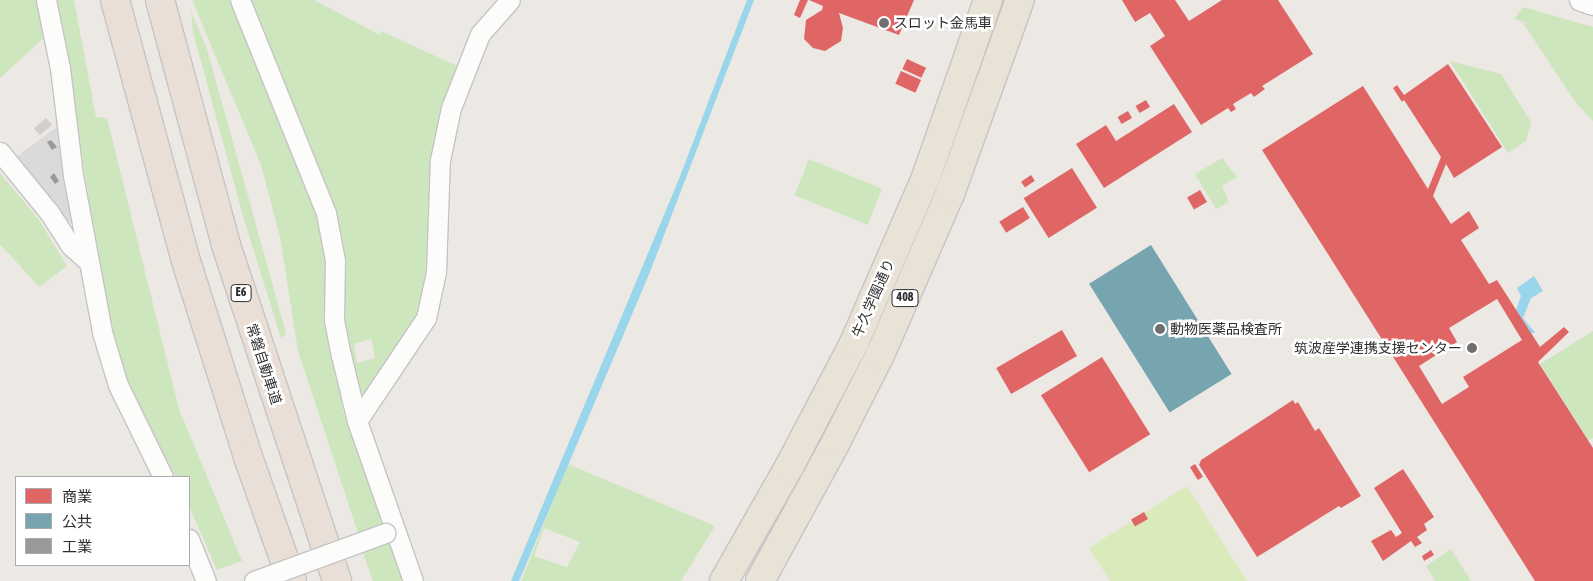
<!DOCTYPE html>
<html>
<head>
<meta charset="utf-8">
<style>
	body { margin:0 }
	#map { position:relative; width:1593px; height:581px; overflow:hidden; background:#ece8e4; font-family:"Asap Condensed","Noto Sans JP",sans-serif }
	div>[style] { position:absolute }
	.industrial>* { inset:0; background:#dcd9db }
	.green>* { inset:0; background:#cee6be; transform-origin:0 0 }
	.pitch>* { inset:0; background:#d9eabb }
	.water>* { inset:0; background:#99d6ec }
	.shops>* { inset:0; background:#e06666; transform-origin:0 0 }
	.public>* { inset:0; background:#76a5af; transform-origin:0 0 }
	.industry>* { inset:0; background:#999 }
	.building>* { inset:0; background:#d1cecb; transform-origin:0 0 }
	.roads { filter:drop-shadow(1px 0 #c5c4c5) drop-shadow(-1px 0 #c5c4c5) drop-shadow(0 1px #c5c4c5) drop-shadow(0 -1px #c5c4c5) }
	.minor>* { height:19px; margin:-9.5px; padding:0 9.5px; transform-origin:9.5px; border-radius:9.5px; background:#fcfcfb }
	.tertiary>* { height:22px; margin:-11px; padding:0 11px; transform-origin:11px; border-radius:11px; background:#fcfcfb }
	.trunk>* { height:28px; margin:-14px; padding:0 14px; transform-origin:14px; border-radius:14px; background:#e9e2d6 }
	.motorway>* { height:28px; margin:-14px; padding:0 14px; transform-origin:14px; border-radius:14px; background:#eadfd6 }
	.bridges { filter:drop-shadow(1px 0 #c5c4c5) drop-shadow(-1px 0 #c5c4c5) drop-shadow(0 1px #c5c4c5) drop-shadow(0 -1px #c5c4c5) }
	.minor-bridge>* { height:19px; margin:-9.5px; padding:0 9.5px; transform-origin:9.5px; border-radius:9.5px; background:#fcfcfb }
	.dots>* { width:14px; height:14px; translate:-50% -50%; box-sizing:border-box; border:2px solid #fff; border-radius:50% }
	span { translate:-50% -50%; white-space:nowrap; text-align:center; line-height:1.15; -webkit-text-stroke:5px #fff; paint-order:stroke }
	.shield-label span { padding:1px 4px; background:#fff; border:1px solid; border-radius:4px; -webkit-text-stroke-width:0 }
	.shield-label { font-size:12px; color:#2e2e2e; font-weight:700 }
	.poi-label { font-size:14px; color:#2e2e2e }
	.left { translate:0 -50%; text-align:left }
	.right { translate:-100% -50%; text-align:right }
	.street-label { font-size:14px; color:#2e2e2e }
	.legend { position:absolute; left:15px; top:476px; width:175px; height:90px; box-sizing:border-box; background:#fff; border:1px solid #ababab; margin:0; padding:6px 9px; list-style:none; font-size:15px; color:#2e2e2e }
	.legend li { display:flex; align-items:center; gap:10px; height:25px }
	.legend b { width:25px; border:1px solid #ababab }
</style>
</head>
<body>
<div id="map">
	<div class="industrial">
		<i style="clip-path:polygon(61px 124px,72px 219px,67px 226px,16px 157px)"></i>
	</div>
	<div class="green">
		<i style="clip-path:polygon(0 0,39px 0,47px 35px,0 78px)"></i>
		<i style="clip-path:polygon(57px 0,74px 0,96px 117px,107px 118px,179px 409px,242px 561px,217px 570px,189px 506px,189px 477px,176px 477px,128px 385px,109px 325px)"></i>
		<i style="clip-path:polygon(192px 0,233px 0,313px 202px,326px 256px,329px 335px,344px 414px,386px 523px,380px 529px,359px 536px,298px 351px,280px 237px,261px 165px)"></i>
		<i style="clip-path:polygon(evenodd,251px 0,314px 0,380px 35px,381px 31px,457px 66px,430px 240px,425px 290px,418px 316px,362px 401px,341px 316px,344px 253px,329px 191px,251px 0,371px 339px,375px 358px,357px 363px,354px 344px,371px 339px)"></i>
		<i style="clip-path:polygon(1523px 7px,1593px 27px,1593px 121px,1576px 103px,1523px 23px,1532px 25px,1514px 19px)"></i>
		<i style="clip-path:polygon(191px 11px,207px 49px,275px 293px,286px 334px,281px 338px,243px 216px,193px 32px)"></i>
		<i style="clip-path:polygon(1450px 61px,1501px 74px,1531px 122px,1526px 141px,1508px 153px)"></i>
		<i style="clip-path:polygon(1222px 158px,1237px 177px,1222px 186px,1229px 202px,1216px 209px,1195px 174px)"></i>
		<i style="left:809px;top:159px;width:79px;height:39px;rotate:22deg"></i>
		<i style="clip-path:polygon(0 173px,39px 220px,67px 266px,39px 287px,0 244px)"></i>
		<i style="clip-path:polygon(1593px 331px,1593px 438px,1588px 440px,1540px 364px)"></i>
		<i style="clip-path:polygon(evenodd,568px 464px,715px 526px,681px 581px,521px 581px,568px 464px,544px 528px,580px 542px,567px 567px,534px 556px,544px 528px)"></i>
		<i style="clip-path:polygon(389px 540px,393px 546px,405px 581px,373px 581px,361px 548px)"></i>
		<i style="clip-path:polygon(1451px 549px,1471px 581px,1435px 581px,1426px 566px)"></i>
	</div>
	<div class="pitch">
		<i style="clip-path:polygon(1187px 486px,1247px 581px,1110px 581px,1089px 548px)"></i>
	</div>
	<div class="water">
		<i style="clip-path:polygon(747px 0,754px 0,650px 272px,519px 581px,511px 581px,679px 179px)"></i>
		<i style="clip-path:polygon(1534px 276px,1543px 291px,1531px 298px,1523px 318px,1535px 332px,1531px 334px,1516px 310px,1521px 296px,1517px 288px)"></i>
	</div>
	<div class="shops">
		<i style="clip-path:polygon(800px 0,808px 0,800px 18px,794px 15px)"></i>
		<i style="clip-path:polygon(809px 0,914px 0,899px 35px,839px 13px,843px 28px,841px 41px,825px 51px,813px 48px,804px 39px,806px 20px,822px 10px,823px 6px)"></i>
		<i style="clip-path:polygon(1122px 0,1175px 0,1189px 21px,1222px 0,1278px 0,1313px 54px,1262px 86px,1265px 89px,1254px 97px,1251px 93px,1233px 104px,1236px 109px,1231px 112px,1228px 108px,1201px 125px,1150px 46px,1165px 36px,1150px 13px,1135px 22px)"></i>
		<i style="left:907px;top:59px;width:21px;height:11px;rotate:25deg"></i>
		<i style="clip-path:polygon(evenodd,1448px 64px,1502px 147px,1454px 178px,1446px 164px,1433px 196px,1451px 224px,1469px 211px,1479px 228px,1461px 240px,1489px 284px,1497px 280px,1540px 347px,1564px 327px,1569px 332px,1538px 362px,1593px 448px,1593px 581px,1535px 581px,1262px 150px,1363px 86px,1428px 189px,1441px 157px,1404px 100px,1402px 102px,1393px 88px,1397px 85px,1404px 95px,1448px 64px,1497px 299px,1522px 340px,1463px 377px,1469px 387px,1442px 404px,1419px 366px,1457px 342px,1449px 328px,1497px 299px)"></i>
		<i style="left:901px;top:71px;width:22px;height:14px;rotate:24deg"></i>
		<i style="left:1146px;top:100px;width:8px;height:12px;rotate:60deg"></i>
		<i style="clip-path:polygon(1174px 104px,1192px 132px,1104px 188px,1076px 144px,1106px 125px,1116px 141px)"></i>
		<i style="left:1128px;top:111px;width:8px;height:12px;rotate:60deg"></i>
		<i style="left:1072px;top:168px;width:47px;height:57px;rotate:58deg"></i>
		<i style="left:1031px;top:175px;width:7px;height:12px;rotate:56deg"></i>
		<i style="left:1200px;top:190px;width:14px;height:15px;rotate:60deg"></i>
		<i style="left:1023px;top:207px;width:13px;height:28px;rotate:58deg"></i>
		<i style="left:1062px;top:330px;width:30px;height:76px;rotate:60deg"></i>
		<i style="left:1102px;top:357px;width:91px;height:72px;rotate:58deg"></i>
		<i style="clip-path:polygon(1293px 400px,1295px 404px,1298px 402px,1315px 431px,1319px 428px,1361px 496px,1341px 508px,1339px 506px,1257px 557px,1199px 465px,1201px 460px)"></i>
		<i style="left:1195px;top:464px;width:15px;height:6px;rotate:58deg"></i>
		<i style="clip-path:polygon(1403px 469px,1434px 517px,1424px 524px,1427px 530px,1417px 537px,1422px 543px,1415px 547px,1411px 541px,1383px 561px,1371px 541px,1391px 530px,1396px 537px,1402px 533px,1374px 488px)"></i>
		<i style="left:1144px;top:512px;width:8px;height:15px;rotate:60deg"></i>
		<i style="clip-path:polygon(1431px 550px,1434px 555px,1424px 561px,1422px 556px)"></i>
	</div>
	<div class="public">
		<i style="left:1151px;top:245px;width:152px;height:73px;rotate:58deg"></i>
	</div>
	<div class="industry">
		<i style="clip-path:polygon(51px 140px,57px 147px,52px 150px,47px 142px)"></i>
		<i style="clip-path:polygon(54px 173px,59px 181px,55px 184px,50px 177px)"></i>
	</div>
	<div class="building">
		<i style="left:46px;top:118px;width:9px;height:16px;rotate:49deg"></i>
	</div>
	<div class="roads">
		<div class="minor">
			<i style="left:46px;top:0;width:69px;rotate:78.4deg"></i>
			<i style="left:60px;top:68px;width:108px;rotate:83.1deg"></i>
			<i style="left:73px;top:175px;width:160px;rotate:79.5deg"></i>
			<i style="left:102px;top:332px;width:55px;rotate:73.2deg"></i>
			<i style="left:118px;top:385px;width:102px;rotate:63.9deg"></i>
			<i style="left:240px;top:0;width:230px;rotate:68deg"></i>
			<i style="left:326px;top:213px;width:48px;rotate:79.2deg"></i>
			<i style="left:335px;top:260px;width:60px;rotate:91deg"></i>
			<i style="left:334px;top:320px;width:36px;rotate:79deg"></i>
			<i style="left:341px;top:355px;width:68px;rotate:76.4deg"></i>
			<i style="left:357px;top:421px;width:170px;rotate:70.7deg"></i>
			<i style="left:0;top:152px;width:77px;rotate:50.8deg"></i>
			<i style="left:49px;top:212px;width:40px;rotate:57.1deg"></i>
			<i style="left:71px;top:246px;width:24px;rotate:42deg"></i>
			<i style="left:357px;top:421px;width:124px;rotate:-56.2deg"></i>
			<i style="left:426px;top:318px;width:47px;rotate:-77.7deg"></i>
			<i style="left:436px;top:272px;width:112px;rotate:-88deg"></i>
			<i style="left:440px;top:160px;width:53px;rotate:-78.1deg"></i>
			<i style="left:451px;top:108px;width:79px;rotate:-68.6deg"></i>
			<i style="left:480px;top:34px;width:45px;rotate:-48.6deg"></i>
			<i style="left:189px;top:539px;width:45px;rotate:68deg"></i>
		</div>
		<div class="tertiary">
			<i style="left:1581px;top:0;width:13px;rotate:18deg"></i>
		</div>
		<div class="trunk">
			<i style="left:724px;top:581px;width:131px;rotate:-60.3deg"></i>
			<i style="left:789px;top:467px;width:140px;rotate:-62.3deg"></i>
			<i style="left:854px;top:343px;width:178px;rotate:-66.5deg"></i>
			<i style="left:925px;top:180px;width:191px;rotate:-70.7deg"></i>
			<i style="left:760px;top:581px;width:158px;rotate:-61.3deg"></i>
			<i style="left:836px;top:442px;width:97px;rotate:-63.2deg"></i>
			<i style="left:880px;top:355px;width:176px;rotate:-66.5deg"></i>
			<i style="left:950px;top:194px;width:206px;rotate:-70.2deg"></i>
		</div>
		<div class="motorway">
			<i style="left:115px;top:0;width:267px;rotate:74.8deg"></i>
			<i style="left:185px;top:258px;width:209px;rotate:72.4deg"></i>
			<i style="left:248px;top:457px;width:132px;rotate:70.5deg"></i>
			<i style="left:160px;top:0;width:254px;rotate:74.9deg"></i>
			<i style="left:226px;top:245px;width:354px;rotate:71.7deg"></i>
		</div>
	</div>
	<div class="bridges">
		<div class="minor-bridge">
			<i style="left:254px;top:581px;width:140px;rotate:-20.1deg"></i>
		</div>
	</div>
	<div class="dots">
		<i style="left:884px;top:23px;background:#706f6e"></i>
		<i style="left:1160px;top:329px;background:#706f6e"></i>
		<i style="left:1472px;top:348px;background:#706f6e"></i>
	</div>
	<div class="shield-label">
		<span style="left:241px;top:293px">E6</span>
		<span style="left:905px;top:298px">408</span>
	</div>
	<div class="poi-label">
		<span class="left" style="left:894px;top:23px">スロット金馬車</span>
		<span class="left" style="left:1170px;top:329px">動物医薬品検査所</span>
		<span class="right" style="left:1462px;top:348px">筑波産学連携支援センター</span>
	</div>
	<div class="street-label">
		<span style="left:873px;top:298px;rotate:-66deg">牛久学園通り</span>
		<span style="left:264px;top:364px;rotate:72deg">常磐自動車道</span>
	</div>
	<ul class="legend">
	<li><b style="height:14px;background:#e06666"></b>商業</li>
	<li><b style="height:14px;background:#76a5af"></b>公共</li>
	<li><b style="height:14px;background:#999"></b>工業</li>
	</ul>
</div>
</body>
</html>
